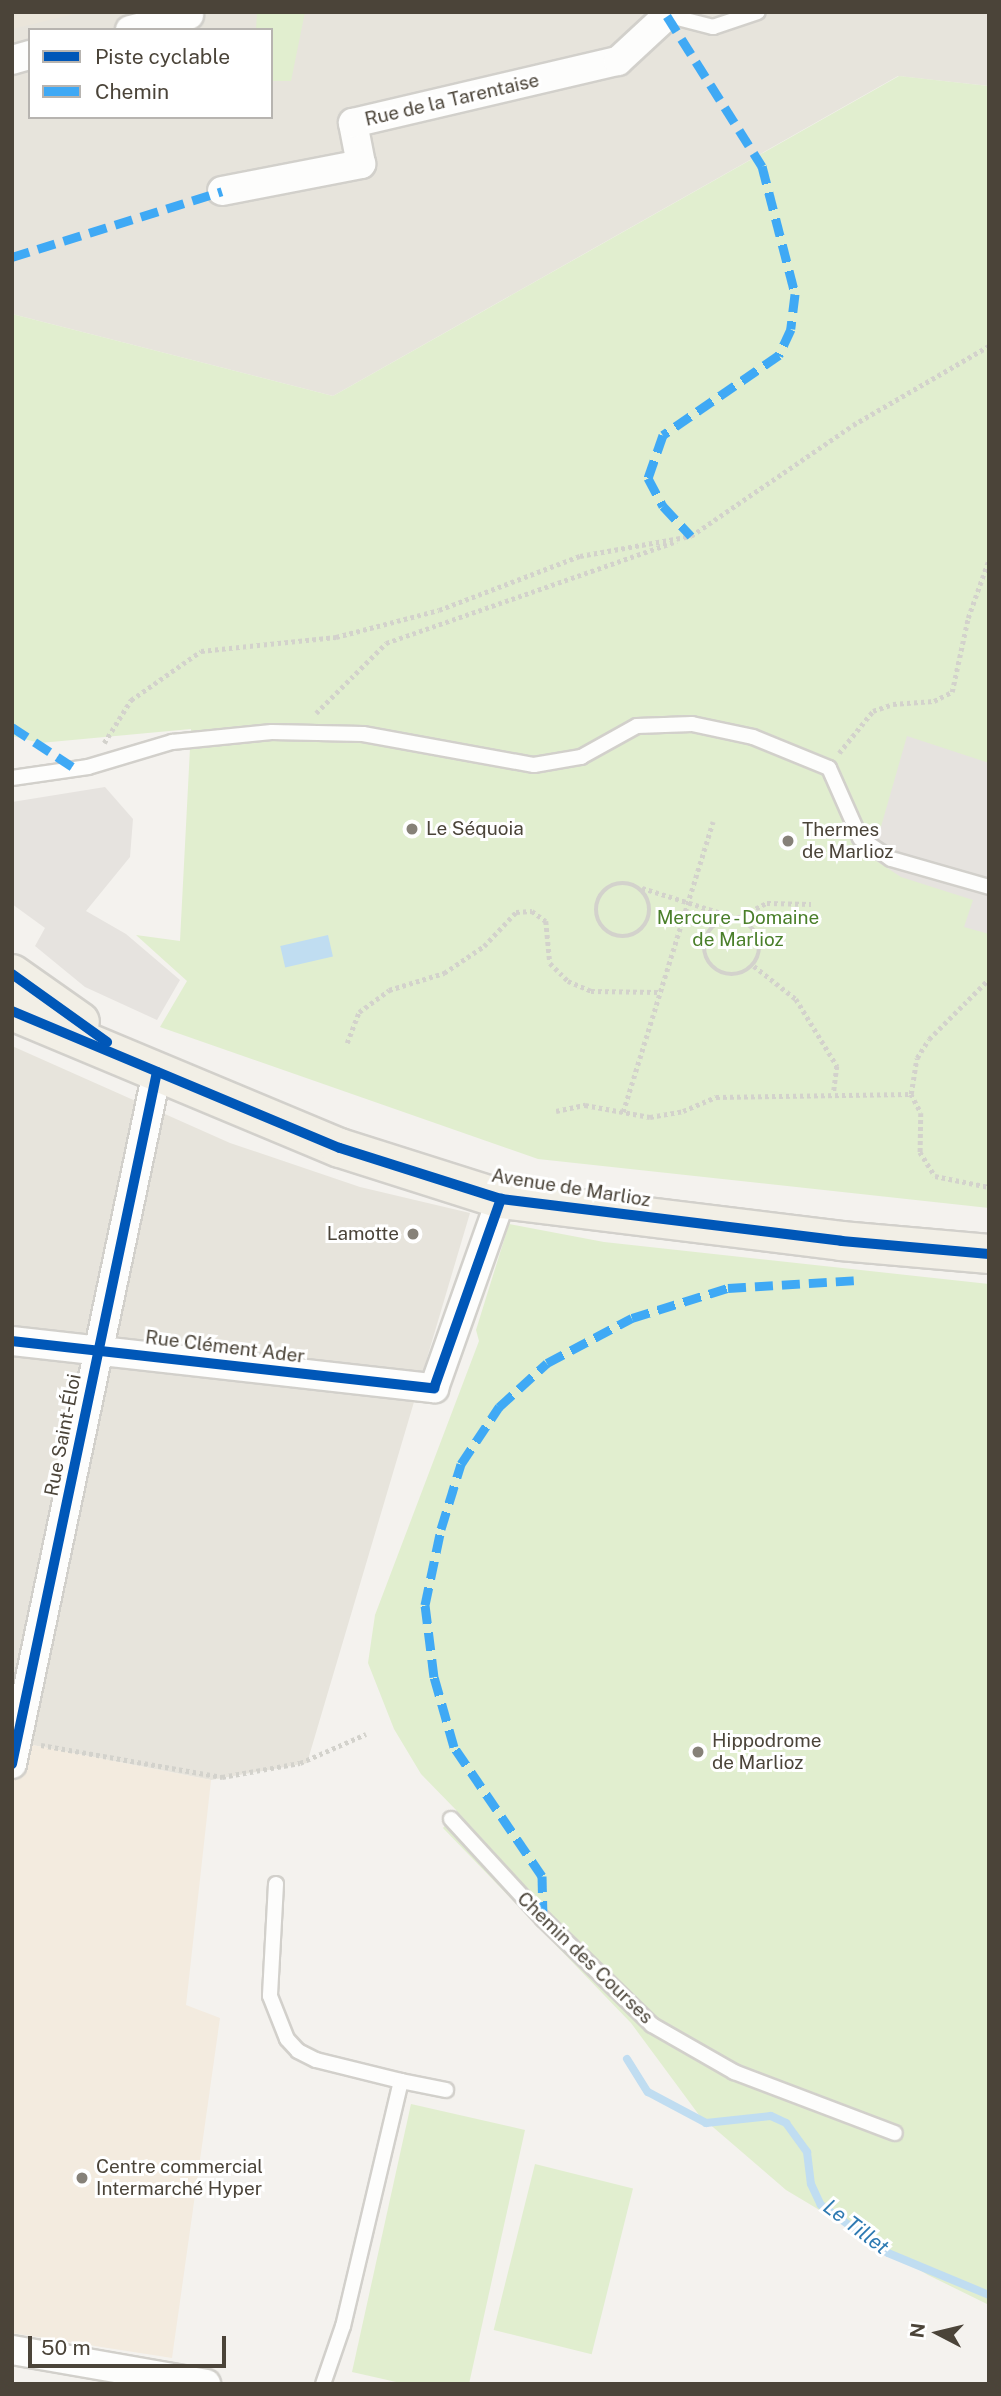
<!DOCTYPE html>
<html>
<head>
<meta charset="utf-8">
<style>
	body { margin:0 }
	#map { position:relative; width:1001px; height:2396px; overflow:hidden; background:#f4f2ee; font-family:"Public Sans",sans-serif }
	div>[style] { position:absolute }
	.residential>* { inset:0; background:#e7e4dc }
	.commercial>* { inset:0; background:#f3ebdf }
	.education>* { inset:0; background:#eae5da }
	.green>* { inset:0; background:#e1eecf; transform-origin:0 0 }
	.parking>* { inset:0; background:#e6e3df }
	.water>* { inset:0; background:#c0ddf1; transform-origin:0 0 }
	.stream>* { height:8px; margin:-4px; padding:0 4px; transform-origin:4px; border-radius:4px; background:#c0ddf1 }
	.path>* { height:4.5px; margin-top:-2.25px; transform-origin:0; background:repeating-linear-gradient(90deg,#d3d2cc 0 3.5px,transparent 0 7px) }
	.path>.ring { margin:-2.25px; padding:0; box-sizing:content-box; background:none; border:4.5px solid #d3d2cc; border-radius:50% }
	.roads { filter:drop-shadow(2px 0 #d2d0cb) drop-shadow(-2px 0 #d2d0cb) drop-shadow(0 2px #d2d0cb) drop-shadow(0 -2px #d2d0cb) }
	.service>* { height:14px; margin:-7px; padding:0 7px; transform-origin:7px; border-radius:7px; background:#fdfdfc }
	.minor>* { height:28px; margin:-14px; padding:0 14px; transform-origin:14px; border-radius:14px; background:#fdfdfc }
	.primary>* { height:38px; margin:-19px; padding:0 19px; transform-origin:19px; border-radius:19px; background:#f2efe6 }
	.quiet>* { height:9px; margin-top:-4.5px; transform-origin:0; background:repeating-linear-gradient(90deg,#3fa9f5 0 18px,transparent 0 27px) }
	.cycleway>* { height:10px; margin:-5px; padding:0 5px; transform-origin:5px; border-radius:5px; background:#0057b8 }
	.dots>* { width:19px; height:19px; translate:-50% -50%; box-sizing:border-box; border:4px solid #fff; border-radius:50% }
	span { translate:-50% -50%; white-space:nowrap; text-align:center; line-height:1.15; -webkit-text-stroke:6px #fff; paint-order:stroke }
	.street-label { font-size:19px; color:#4b4439 }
	.poi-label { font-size:19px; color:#4b4439 }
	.left { translate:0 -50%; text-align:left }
	.right { translate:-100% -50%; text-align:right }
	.park-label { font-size:19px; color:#4a7f2a }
	.water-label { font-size:21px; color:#2e7ab2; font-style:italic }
	.frame { position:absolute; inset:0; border:14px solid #4b4439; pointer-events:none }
	.legend { position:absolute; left:28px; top:28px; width:245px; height:91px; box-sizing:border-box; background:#fff; border:2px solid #b7b4b0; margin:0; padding:9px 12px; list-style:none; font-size:21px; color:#4b4439 }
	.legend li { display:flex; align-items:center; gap:14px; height:35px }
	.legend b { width:35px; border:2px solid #b7b4b0 }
	.north { position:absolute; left:903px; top:2298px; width:70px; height:70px; -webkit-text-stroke:5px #fff; paint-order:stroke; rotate:277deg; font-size:19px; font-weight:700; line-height:28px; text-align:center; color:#4b4439 }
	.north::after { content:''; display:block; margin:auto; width:24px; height:32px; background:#4b4439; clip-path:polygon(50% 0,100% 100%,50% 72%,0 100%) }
	.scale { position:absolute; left:28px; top:2336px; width:198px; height:32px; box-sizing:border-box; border:4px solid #4b4439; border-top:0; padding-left:9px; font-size:21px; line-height:24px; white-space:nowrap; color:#4b4439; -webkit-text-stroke:5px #fff; paint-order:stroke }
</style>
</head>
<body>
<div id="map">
	<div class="residential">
		<i style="clip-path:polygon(evenodd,12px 12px,989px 12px,989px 86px,898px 76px,333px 396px,12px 314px,12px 12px,30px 30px,271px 30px,271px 117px,30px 117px,30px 30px)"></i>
		<i style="clip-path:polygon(12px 1046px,230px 1143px,360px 1187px,470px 1213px,307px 1763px,211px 1780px,12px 1741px)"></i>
	</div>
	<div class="commercial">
		<i style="clip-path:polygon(12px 1741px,211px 1780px,186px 2005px,220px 2018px,172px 2358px,12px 2333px)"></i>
	</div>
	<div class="education">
		<i style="clip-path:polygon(12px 12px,83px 12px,12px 29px)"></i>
	</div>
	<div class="green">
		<i style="clip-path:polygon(257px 12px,305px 12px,291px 81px,271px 81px,271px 30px,256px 30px)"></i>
		<i style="clip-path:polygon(899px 76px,989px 86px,989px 1208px,538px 1159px,160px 1027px,187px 981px,136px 935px,180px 941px,191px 729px,40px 743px,12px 736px,12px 314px,333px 396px)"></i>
		<i style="clip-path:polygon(509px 1224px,604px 1242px,989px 1284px,989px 2305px,928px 2275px,786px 2190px,699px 2115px,631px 2023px,443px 1828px,457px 1811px,421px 1774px,394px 1729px,368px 1663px,375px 1615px,479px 1341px,476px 1330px)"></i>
		<i style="clip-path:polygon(411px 2104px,525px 2130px,469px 2384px,405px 2384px,352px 2372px)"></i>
		<i style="left:535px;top:2164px;width:101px;height:171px;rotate:14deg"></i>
	</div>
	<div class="parking">
		<i style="clip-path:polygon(907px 736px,989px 763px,989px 934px,964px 927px,973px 900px,901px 877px,872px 858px)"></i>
		<i style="clip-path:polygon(105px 787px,133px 819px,130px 857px,86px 911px,126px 934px,180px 980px,157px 1020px,85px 987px,35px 946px,45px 928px,12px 904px,12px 802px)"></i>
	</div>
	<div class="water">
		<i style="left:328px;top:935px;width:22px;height:49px;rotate:77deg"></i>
	</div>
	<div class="stream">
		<i style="left:627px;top:2059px;width:39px;rotate:58deg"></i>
		<i style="left:648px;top:2092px;width:66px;rotate:28.1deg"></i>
		<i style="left:706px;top:2123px;width:65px;rotate:-6.1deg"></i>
		<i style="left:771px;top:2116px;width:17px;rotate:25deg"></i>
		<i style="left:786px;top:2123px;width:36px;rotate:54deg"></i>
		<i style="left:807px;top:2152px;width:32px;rotate:83deg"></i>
		<i style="left:811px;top:2184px;width:23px;rotate:65deg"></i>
		<i style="left:821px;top:2205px;width:82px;rotate:35.6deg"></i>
		<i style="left:888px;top:2253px;width:109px;rotate:22.6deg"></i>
	</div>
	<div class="path">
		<i style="left:316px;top:713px;width:99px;rotate:-45deg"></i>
		<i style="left:386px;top:643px;width:308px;rotate:-19.3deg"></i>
		<i style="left:104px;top:743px;width:51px;rotate:-57.9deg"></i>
		<i style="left:131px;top:700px;width:85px;rotate:-35deg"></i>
		<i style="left:201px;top:651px;width:136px;rotate:-5.9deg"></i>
		<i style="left:336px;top:637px;width:106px;rotate:-14.7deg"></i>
		<i style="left:439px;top:610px;width:151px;rotate:-21deg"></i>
		<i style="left:580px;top:556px;width:113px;rotate:-10.2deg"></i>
		<i style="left:691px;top:536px;width:196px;rotate:-34.4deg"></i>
		<i style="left:853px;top:425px;width:157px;rotate:-30.2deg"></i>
		<i style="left:839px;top:753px;width:54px;rotate:-51deg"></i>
		<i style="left:873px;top:711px;width:21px;rotate:-19deg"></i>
		<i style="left:893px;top:704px;width:41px;rotate:-4.2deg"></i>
		<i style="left:934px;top:701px;width:20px;rotate:-27deg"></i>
		<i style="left:952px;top:692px;width:76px;rotate:-77.8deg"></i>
		<i style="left:968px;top:618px;width:63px;rotate:-70.4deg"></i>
		<i class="ring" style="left:596px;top:883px;width:49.5px;height:49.5px"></i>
		<i style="left:642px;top:888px;width:100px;rotate:17.5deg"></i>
		<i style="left:737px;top:918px;width:34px;rotate:-27deg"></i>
		<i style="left:767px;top:903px;width:44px;rotate:1.3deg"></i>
		<i class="ring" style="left:704px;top:919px;width:51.5px;height:51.5px"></i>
		<i style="left:754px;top:966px;width:53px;rotate:38.2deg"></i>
		<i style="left:796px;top:999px;width:79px;rotate:58.5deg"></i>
		<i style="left:837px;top:1066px;width:26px;rotate:97deg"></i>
		<i style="left:347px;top:1043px;width:33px;rotate:-69deg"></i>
		<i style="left:359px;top:1012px;width:37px;rotate:-36deg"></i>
		<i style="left:389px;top:990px;width:58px;rotate:-17.2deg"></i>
		<i style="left:444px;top:973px;width:48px;rotate:-34deg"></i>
		<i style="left:484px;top:946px;width:47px;rotate:-46.7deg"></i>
		<i style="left:516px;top:912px;width:16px;rotate:-4deg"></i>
		<i style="left:532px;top:911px;width:17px;rotate:36deg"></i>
		<i style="left:546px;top:921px;width:42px;rotate:84.6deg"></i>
		<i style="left:550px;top:963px;width:25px;rotate:45deg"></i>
		<i style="left:568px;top:981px;width:25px;rotate:23deg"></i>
		<i style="left:591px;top:991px;width:68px;rotate:0.8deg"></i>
		<i style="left:911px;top:1094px;width:21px;rotate:62deg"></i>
		<i style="left:921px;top:1113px;width:39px;rotate:91deg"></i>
		<i style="left:920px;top:1152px;width:28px;rotate:58deg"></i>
		<i style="left:935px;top:1176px;width:55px;rotate:11.5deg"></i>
		<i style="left:556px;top:1111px;width:30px;rotate:-12deg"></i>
		<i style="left:585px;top:1105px;width:66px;rotate:10.5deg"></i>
		<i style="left:650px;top:1117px;width:34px;rotate:-10deg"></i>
		<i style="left:683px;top:1111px;width:36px;rotate:-23deg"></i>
		<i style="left:716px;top:1097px;width:195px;rotate:-0.9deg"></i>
		<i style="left:911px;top:1094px;width:36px;rotate:-81deg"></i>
		<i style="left:917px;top:1058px;width:22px;rotate:-58deg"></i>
		<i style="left:929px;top:1039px;width:85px;rotate:-45deg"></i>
		<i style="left:623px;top:1112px;width:304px;rotate:-72.8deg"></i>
		<i style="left:41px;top:1745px;width:184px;rotate:10deg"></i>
		<i style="left:222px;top:1777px;width:79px;rotate:-10.2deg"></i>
		<i style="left:300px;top:1763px;width:72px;rotate:-23.7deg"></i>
	</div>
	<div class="roads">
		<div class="service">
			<i style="left:666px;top:15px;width:49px;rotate:14.3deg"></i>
			<i style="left:713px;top:27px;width:47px;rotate:-18.4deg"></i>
			<i style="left:12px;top:778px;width:77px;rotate:-8.2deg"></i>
			<i style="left:88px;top:767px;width:88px;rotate:-16.6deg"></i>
			<i style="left:172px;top:742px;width:100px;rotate:-5.7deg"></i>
			<i style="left:272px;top:732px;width:91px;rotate:1.3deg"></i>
			<i style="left:363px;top:734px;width:174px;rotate:10.3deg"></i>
			<i style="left:534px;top:765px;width:48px;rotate:-9.7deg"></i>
			<i style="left:581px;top:757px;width:64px;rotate:-29deg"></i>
			<i style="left:637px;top:726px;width:55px;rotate:-2.1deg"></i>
			<i style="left:692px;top:724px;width:62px;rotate:12deg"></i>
			<i style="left:753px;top:737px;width:82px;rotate:22.2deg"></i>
			<i style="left:829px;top:768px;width:77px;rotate:66.1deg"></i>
			<i style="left:860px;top:838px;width:37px;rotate:34deg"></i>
			<i style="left:891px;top:859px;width:102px;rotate:15.9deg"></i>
			<i style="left:451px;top:1819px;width:136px;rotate:47.4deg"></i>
			<i style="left:543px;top:1919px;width:152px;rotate:44.2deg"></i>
			<i style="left:652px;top:2025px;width:95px;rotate:29.8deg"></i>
			<i style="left:734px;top:2072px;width:172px;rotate:20.8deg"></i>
			<i style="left:276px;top:1884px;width:112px;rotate:93.1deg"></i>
			<i style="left:270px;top:1996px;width:46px;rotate:68.4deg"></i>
			<i style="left:287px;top:2039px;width:16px;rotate:47deg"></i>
			<i style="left:298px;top:2051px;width:20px;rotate:27deg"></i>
			<i style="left:316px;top:2060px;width:88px;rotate:13.9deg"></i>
			<i style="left:401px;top:2081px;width:252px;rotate:103.3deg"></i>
			<i style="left:343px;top:2326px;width:61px;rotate:109deg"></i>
			<i style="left:401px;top:2081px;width:46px;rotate:11.3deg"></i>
		</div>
		<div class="minor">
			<i style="left:130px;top:30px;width:61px;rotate:-14.3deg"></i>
			<i style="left:12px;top:60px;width:19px;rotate:-16deg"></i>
			<i style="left:222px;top:191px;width:142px;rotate:-11deg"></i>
			<i style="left:361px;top:164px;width:42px;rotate:-101deg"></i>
			<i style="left:353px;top:123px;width:272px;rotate:-13.2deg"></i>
			<i style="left:618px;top:61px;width:72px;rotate:-42.8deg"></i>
			<i style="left:12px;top:1341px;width:425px;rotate:6.4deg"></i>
			<i style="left:434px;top:1388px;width:201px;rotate:-70.5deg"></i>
			<i style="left:12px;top:1764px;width:707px;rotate:-78.17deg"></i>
			<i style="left:12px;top:2350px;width:197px;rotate:9.9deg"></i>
		</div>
		<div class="primary">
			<i style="left:12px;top:974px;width:83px;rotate:35.2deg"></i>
			<i style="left:12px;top:1011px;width:355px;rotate:22.7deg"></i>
			<i style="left:340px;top:1148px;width:169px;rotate:17.6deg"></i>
			<i style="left:501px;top:1199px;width:343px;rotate:7deg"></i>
			<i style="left:841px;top:1241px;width:149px;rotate:5deg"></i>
		</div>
	</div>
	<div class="quiet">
		<i style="left:667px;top:16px;width:178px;rotate:57.7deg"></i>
		<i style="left:762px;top:166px;width:132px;rotate:75.5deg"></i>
		<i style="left:795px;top:294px;width:35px;rotate:97deg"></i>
		<i style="left:791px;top:329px;width:29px;rotate:115deg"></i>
		<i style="left:779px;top:355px;width:141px;rotate:145.4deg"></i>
		<i style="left:663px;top:435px;width:46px;rotate:109.2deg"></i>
		<i style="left:648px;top:478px;width:32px;rotate:62deg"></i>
		<i style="left:663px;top:506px;width:41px;rotate:47deg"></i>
		<i style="left:12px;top:257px;width:220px;rotate:-17.4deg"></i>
		<i style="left:12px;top:727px;width:77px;rotate:33.3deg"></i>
		<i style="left:543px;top:1919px;width:43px;rotate:-91.3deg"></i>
		<i style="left:542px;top:1876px;width:156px;rotate:-124.3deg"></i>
		<i style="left:454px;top:1747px;width:73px;rotate:-105.9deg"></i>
		<i style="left:434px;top:1677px;width:73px;rotate:-97.1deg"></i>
		<i style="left:425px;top:1605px;width:78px;rotate:-78.1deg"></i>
		<i style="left:441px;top:1529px;width:68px;rotate:-72.9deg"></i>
		<i style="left:461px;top:1464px;width:69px;rotate:-56.3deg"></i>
		<i style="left:499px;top:1407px;width:65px;rotate:-42.5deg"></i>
		<i style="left:547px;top:1363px;width:96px;rotate:-27.9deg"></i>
		<i style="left:632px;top:1318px;width:101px;rotate:-17.4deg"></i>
		<i style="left:728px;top:1288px;width:129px;rotate:-3.5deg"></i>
	</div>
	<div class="cycleway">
		<i style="left:12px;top:974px;width:117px;rotate:35.6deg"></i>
		<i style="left:12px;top:1011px;width:355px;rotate:22.7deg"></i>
		<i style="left:340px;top:1148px;width:169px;rotate:17.6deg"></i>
		<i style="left:501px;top:1199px;width:343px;rotate:7deg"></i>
		<i style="left:841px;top:1241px;width:149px;rotate:5deg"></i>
		<i style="left:12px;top:1341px;width:425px;rotate:6.4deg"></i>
		<i style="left:434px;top:1388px;width:201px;rotate:-70.5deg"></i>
		<i style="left:12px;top:1764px;width:707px;rotate:-78.17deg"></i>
	</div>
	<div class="dots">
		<i style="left:412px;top:829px;background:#868178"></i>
		<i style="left:788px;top:841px;background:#868178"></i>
		<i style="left:413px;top:1234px;background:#868178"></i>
		<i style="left:698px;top:1752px;background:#868178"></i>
		<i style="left:82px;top:2178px;background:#868178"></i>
	</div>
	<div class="street-label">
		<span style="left:452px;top:100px;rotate:-13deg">Rue de la Tarentaise</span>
		<span style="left:571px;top:1188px;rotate:9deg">Avenue de Marlioz</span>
		<span style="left:225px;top:1347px;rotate:7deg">Rue Clément Ader</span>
		<span style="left:63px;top:1435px;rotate:-79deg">Rue Saint-Éloi</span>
		<span style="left:585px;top:1958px;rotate:44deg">Chemin des Courses</span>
	</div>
	<div class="poi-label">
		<span class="left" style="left:426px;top:829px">Le Séquoia</span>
		<span class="left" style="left:802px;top:841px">Thermes<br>de Marlioz</span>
		<span class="right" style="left:399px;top:1234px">Lamotte</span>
		<span class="left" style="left:712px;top:1752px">Hippodrome<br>de Marlioz</span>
		<span class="left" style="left:96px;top:2178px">Centre commercial<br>Intermarché Hyper</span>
	</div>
	<div class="park-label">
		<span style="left:738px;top:929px">Mercure - Domaine<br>de Marlioz</span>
	</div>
	<div class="water-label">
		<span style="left:856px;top:2227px;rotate:37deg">Le Tillet</span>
	</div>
	<div class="frame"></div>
	<ul class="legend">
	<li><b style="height:9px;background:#0057b8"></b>Piste cyclable</li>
	<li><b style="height:9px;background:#3fa9f5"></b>Chemin</li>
	</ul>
	<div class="north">N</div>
	<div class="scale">50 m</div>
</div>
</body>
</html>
